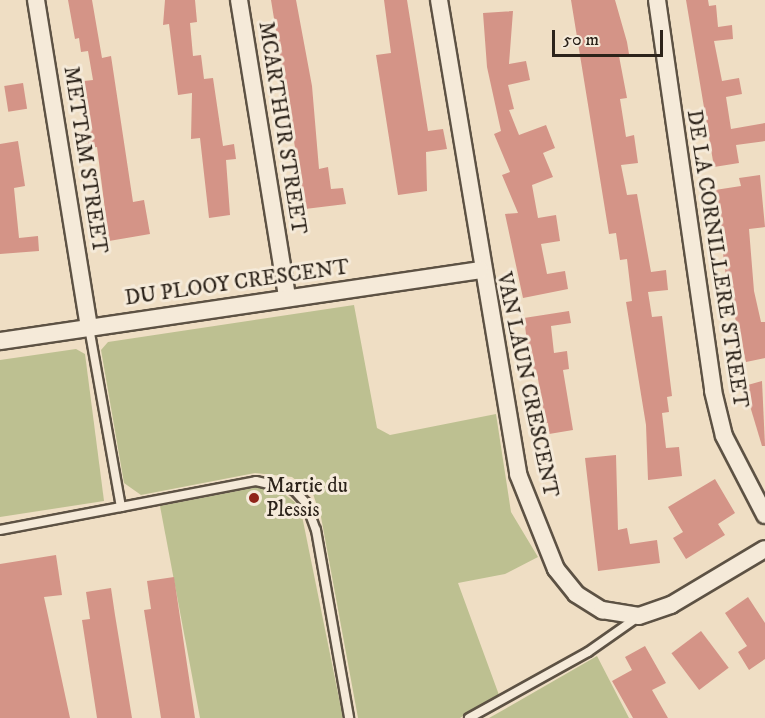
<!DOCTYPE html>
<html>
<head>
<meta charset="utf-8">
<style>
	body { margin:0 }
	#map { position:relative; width:765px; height:718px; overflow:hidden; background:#efdec4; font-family:"IM FELL DW Pica",serif }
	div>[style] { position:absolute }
	.green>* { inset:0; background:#bdc091 }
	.building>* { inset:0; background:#d49487; transform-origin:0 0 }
	.roads { filter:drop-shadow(2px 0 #5d5244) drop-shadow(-2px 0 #5d5244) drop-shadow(0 2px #5d5244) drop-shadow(0 -2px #5d5244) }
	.service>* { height:8px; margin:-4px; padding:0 4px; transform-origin:4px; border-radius:4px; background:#f5ead9 }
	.minor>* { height:16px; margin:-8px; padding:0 8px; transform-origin:8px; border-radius:8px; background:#f5ead9 }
	.dots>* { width:16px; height:16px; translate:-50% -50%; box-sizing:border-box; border:3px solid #f5ead9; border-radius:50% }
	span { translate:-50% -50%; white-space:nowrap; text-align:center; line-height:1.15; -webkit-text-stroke:6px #f5ead9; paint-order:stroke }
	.street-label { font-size:21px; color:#2c231a }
	.poi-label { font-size:21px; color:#2c231a }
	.left { translate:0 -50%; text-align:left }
	.scale { position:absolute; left:552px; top:30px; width:111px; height:27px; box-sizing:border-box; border:3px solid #2c231a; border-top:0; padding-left:8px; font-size:18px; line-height:21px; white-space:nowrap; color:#2c231a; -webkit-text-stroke:4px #f5ead9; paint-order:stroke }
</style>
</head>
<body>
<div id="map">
	<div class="green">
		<i style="clip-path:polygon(354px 305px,377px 428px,390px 435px,496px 414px,511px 512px,538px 557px,505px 574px,458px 583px,499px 695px,460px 718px,358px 718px,321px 517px,313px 494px,292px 477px,255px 473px,141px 495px,124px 483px,101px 350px,108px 342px)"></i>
		<i style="clip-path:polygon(76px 349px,85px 354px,104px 501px,0 517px,0 360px)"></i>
		<i style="clip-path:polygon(258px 487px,279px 490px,300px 506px,343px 718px,200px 718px,160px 506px)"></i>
		<i style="clip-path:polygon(597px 656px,629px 718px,489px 718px,505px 709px)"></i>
	</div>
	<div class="building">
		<i style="clip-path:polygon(68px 0,92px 0,102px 58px,111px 56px,133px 202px,144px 200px,150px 234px,109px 241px,97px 147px,89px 148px,85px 126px,91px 125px,84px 81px,93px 80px,88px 51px,81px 52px,79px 38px,75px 39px)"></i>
		<i style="clip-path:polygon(165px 0,195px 0,197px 22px,190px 23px,193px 56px,201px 55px,204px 79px,213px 78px,223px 146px,234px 144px,236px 159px,226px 160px,230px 215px,209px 218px,200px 138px,191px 139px,192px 93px,178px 95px,169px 24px,163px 25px)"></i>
		<i style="clip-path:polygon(271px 0,296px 0,312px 86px,319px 169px,328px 167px,331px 189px,343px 188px,346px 204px,305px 209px)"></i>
		<i style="clip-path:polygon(384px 0,407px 0,428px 131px,443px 129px,447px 149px,426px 152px,427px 191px,398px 195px,376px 55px,391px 53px)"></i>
		<i style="clip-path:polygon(571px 0,615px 0,627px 42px,629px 54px,619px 56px,627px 98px,620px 99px,626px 137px,634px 135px,638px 163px,621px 165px,627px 195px,637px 194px,651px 272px,666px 270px,668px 290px,648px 292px,652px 317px,662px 316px,672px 396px,667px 397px,669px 412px,662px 413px,666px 448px,679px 447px,682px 476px,648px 480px,646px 425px,626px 302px,632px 301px,627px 259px,620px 260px,616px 233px,609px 234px)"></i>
		<i style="clip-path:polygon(686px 0,708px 0,709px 6px,716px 5px,718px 27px,732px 25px,733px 39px,714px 41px,722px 81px,739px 78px,742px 94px,726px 97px,731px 129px,765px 123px,765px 141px,736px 145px,739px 163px,714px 167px)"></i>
		<i style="clip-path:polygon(513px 11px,509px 64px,526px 61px,530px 80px,508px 85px,514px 109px,509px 110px,519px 135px,546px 125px,555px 148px,543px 153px,553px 177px,532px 185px,538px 218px,556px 215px,560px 241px,541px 244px,547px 274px,565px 271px,568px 289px,523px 298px,505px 214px,518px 213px,502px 175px,510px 172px,494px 134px,501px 131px,487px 67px,483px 13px)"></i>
		<i style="left:23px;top:83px;width:26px;height:19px;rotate:81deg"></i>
		<i style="clip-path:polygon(18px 141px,25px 186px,14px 188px,19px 238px,38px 236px,39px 251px,0 254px,0 144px)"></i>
		<i style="clip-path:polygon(760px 175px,765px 227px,749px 229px,754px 291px,761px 322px,765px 322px,765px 358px,746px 362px,727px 285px,715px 190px,741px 186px,739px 178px)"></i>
		<i style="clip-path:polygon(569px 311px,571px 323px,551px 326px,554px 353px,567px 351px,569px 369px,563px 370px,573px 430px,549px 434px,548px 423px,540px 424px,536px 404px,542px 403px,537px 373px,531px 374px,524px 318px)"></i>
		<i style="clip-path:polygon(762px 381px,765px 446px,762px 446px,744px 386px)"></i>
		<i style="clip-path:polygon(616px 455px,618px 530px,627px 528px,630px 544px,657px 540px,660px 563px,598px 571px,585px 458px)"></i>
		<i style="clip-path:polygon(715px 479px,735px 513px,718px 524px,725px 535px,686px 559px,673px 538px,683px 532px,668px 507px)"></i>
		<i style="clip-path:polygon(56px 555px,62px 595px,44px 597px,70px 718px,0 718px,0 564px)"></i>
		<i style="clip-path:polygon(174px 577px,195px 718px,161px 718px,144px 610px,151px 609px,147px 581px)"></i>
		<i style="clip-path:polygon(111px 588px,115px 615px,132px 718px,97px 718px,82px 620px,90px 619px,86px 592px)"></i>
		<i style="clip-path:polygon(748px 597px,765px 623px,765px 659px,749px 670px,738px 652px,747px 646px,725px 613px)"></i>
		<i style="left:701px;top:631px;width:46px;height:37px;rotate:53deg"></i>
		<i style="clip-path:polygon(645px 646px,666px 683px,652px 690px,668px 718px,633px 718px,612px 681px,632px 670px,625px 657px)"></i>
	</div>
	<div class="roads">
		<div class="service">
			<i style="left:121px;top:507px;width:137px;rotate:-10.9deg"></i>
			<i style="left:256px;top:481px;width:39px;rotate:13deg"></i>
			<i style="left:294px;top:490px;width:18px;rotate:47deg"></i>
			<i style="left:306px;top:503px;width:29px;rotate:70deg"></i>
			<i style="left:316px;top:530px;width:191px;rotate:80deg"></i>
			<i style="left:0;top:530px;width:123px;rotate:-10.8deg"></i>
			<i style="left:121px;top:507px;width:182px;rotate:-100.1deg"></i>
			<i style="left:469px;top:718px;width:136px;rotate:-29deg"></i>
			<i style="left:588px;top:652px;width:61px;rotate:-35deg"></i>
		</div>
		<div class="minor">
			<i style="left:36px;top:0;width:332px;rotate:80.8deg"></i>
			<i style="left:239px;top:0;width:302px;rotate:80.8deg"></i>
			<i style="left:439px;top:0;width:481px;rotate:80.5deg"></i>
			<i style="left:518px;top:474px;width:102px;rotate:68.2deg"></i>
			<i style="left:556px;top:569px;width:32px;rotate:51deg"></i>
			<i style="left:576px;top:594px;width:31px;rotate:32deg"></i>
			<i style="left:602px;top:610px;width:37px;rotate:9deg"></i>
			<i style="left:639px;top:616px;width:34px;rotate:-19deg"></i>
			<i style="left:671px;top:605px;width:109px;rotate:-30.8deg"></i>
			<i style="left:657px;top:0;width:395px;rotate:81.8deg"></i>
			<i style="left:713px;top:391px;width:46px;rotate:76.3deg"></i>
			<i style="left:724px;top:436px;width:89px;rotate:62.6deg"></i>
			<i style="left:0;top:341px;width:485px;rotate:-8.4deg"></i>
		</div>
	</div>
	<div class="dots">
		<i style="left:254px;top:498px;background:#8f2418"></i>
	</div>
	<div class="street-label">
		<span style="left:282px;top:128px;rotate:81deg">MCARTHUR STREET</span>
		<span style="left:85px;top:160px;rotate:81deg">METTAM STREET</span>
		<span style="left:717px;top:259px;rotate:81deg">DE LA CORNILLERE STREET</span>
		<span style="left:237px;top:283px;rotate:-8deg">DU PLOOY CRESCENT</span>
		<span style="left:527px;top:385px;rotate:78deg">VAN LAUN CRESCENT</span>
	</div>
	<div class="poi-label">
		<span class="left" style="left:266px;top:498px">Martie du<br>Plessis</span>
	</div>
	<div class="scale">50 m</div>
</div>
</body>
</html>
